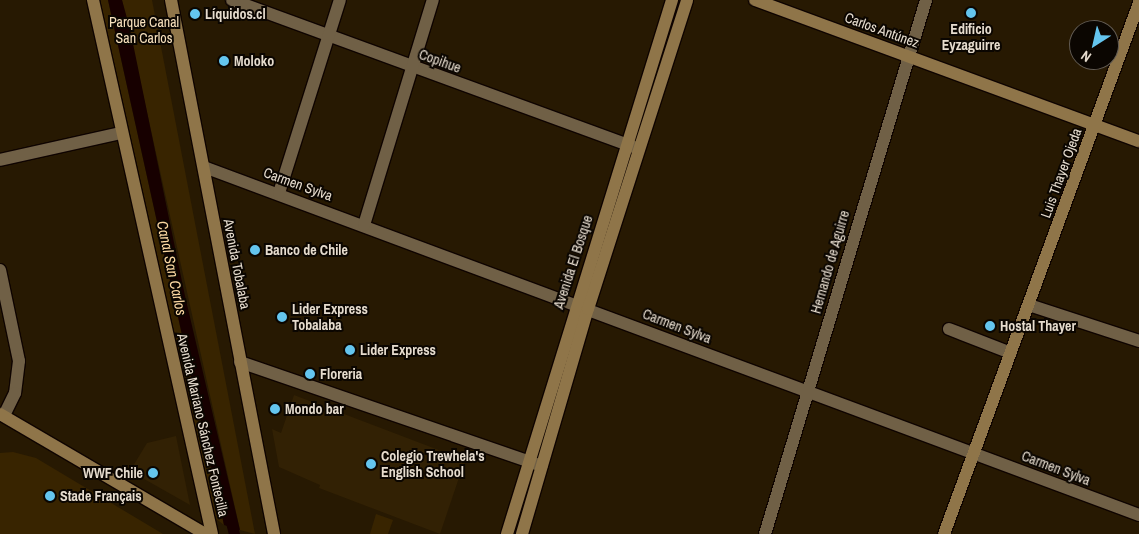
<!DOCTYPE html>
<html>
<head>
<meta charset="utf-8">
<style>
	body { margin:0 }
	#map { position:relative; width:1139px; height:534px; overflow:hidden; background:#271902; font-family:"Archivo Narrow",sans-serif }
	div>[style] { position:absolute }
	.built>* { inset:0; background:#322104 }
	.green>* { inset:0; background:#382400 }
	.water>* { inset:0; background:#170000 }
	.canal>* { height:11px; margin:-5.5px; padding:0 5.5px; transform-origin:5.5px; border-radius:5.5px; background:#170000 }
	.roads { filter:drop-shadow(1px 0 #0f0400) drop-shadow(-1px 0 #0f0400) drop-shadow(0 1px #0f0400) drop-shadow(0 -1px #0f0400) }
	.street>* { height:12px; margin:-6px; padding:0 6px; transform-origin:6px; border-radius:6px; background:#706046 }
	.secondary>* { height:12px; margin:-6px; padding:0 6px; transform-origin:6px; border-radius:6px; background:#8f7549 }
	.dots>* { width:14px; height:14px; translate:-50% -50%; box-sizing:border-box; border:2px solid #0b0601; border-radius:50% }
	span { translate:-50% -50%; white-space:nowrap; text-align:center; line-height:1.15; -webkit-text-stroke:4px #0b0601; paint-order:stroke }
	.poi-label { font-size:14px; color:#e6dcce; font-weight:700 }
	.left { translate:0 -50%; text-align:left }
	.right { translate:-100% -50%; text-align:right }
	.park-label { font-size:14px; color:#f8e1bd }
	.street-label { font-size:14px; color:#e6dcce }
	.water-label { font-size:15px; color:#fad7a1; font-style:italic }
	.north { position:absolute; left:1069px; top:20px; width:50px; height:50px; box-sizing:border-box; background:#0b0601; border:1px solid #635c53; border-radius:50%; rotate:215deg; font-size:14px; font-weight:700; line-height:20px; text-align:center; color:#e6dcce }
	.north::after { content:''; display:block; margin:auto; width:18px; height:22px; background:#64c5ee; clip-path:polygon(50% 0,100% 100%,50% 72%,0 100%) }
</style>
</head>
<body>
<div id="map">
	<div class="built">
		<i style="clip-path:polygon(294px 395px,465px 460px,440px 534px,319px 488px,320px 485px,279px 467px,272px 429px,281px 433px)"></i>
		<i style="clip-path:polygon(176px 436px,190px 505px,130px 471px,147px 443px)"></i>
	</div>
	<div class="green">
		<i style="clip-path:polygon(100px 0,108px 0,224px 525px,215px 518px,178px 383px)"></i>
		<i style="clip-path:polygon(122px 0,152px 0,255px 534px,240px 530px)"></i>
		<i style="clip-path:polygon(13px 452px,36px 458px,163px 534px,0 534px,0 453px)"></i>
		<i style="clip-path:polygon(376px 514px,393px 520px,388px 534px,370px 534px)"></i>
	</div>
	<div class="water">
		<i style="clip-path:polygon(108px 0,122px 0,130px 29px,185px 296px,240px 530px,224px 525px)"></i>
	</div>
	<div class="canal">
		<i style="left:229px;top:514px;width:21px;rotate:76deg"></i>
	</div>
	<div class="roads">
		<div class="street">
			<i style="left:232px;top:0;width:433px;rotate:20.1deg"></i>
			<i style="left:0;top:160px;width:124px;rotate:-12.6deg"></i>
			<i style="left:204px;top:167px;width:998px;rotate:20.41deg"></i>
			<i style="left:279px;top:193px;width:202px;rotate:-72.5deg"></i>
			<i style="left:364px;top:225px;width:235px;rotate:-73deg"></i>
			<i style="left:0;top:270px;width:93px;rotate:78.2deg"></i>
			<i style="left:19px;top:361px;width:32px;rotate:97deg"></i>
			<i style="left:15px;top:393px;width:25px;rotate:116deg"></i>
			<i style="left:1029px;top:305px;width:116px;rotate:18.1deg"></i>
			<i style="left:949px;top:329px;width:66px;rotate:21.2deg"></i>
			<i style="left:240px;top:362px;width:319px;rotate:19deg"></i>
			<i style="left:765px;top:534px;width:558px;rotate:-73.22deg"></i>
		</div>
		<div class="secondary">
			<i style="left:93px;top:0;width:547px;rotate:77.44deg"></i>
			<i style="left:171px;top:0;width:544px;rotate:79.08deg"></i>
			<i style="left:755px;top:0;width:409px;rotate:20.2deg"></i>
			<i style="left:0;top:414px;width:238px;rotate:30.3deg"></i>
			<i style="left:507px;top:534px;width:559px;rotate:-72.83deg"></i>
			<i style="left:522px;top:534px;width:234px;rotate:-73.7deg"></i>
			<i style="left:588px;top:309px;width:324px;rotate:-72.2deg"></i>
			<i style="left:944px;top:534px;width:566px;rotate:-69.84deg"></i>
		</div>
	</div>
	<div class="dots">
		<i style="left:971px;top:13px;background:#64c5ee"></i>
		<i style="left:195px;top:14px;background:#64c5ee"></i>
		<i style="left:224px;top:61px;background:#64c5ee"></i>
		<i style="left:255px;top:250px;background:#64c5ee"></i>
		<i style="left:282px;top:317px;background:#64c5ee"></i>
		<i style="left:990px;top:326px;background:#64c5ee"></i>
		<i style="left:350px;top:350px;background:#64c5ee"></i>
		<i style="left:310px;top:374px;background:#64c5ee"></i>
		<i style="left:275px;top:409px;background:#64c5ee"></i>
		<i style="left:371px;top:464px;background:#64c5ee"></i>
		<i style="left:153px;top:473px;background:#64c5ee"></i>
		<i style="left:50px;top:496px;background:#64c5ee"></i>
	</div>
	<div class="poi-label">
		<span class="left" style="left:205px;top:14px">Líquidos.cl</span>
		<span style="left:971px;top:37px">Edificio<br>Eyzaguirre</span>
		<span class="left" style="left:234px;top:61px">Moloko</span>
		<span class="left" style="left:265px;top:250px">Banco de Chile</span>
		<span class="left" style="left:292px;top:317px">Lider Express<br>Tobalaba</span>
		<span class="left" style="left:1000px;top:326px">Hostal Thayer</span>
		<span class="left" style="left:360px;top:350px">Lider Express</span>
		<span class="left" style="left:320px;top:374px">Floreria</span>
		<span class="left" style="left:285px;top:409px">Mondo bar</span>
		<span class="left" style="left:381px;top:464px">Colegio Trewhela's<br>English School</span>
		<span class="right" style="left:143px;top:473px">WWF Chile</span>
		<span class="left" style="left:60px;top:496px">Stade Français</span>
	</div>
	<div class="park-label">
		<span style="left:144px;top:30px">Parque Canal<br>San Carlos</span>
	</div>
	<div class="street-label">
		<span style="left:882px;top:30px;rotate:20deg">Carlos Antúnez</span>
		<span style="left:440px;top:61px;rotate:20deg">Copihue</span>
		<span style="left:1061px;top:173px;rotate:-70deg">Luis Thayer Ojeda</span>
		<span style="left:298px;top:184px;rotate:20deg">Carmen Sylva</span>
		<span style="left:573px;top:262px;rotate:-72deg">Avenida El Bosque</span>
		<span style="left:830px;top:262px;rotate:-74deg">Hernando de Aguirre</span>
		<span style="left:237px;top:264px;rotate:79deg">Avenida Tobalaba</span>
		<span style="left:677px;top:326px;rotate:21deg">Carmen Sylva</span>
		<span style="left:203px;top:425px;rotate:77deg">Avenida Mariano Sánchez Fontecilla</span>
		<span style="left:1056px;top:468px;rotate:21deg">Carmen Sylva</span>
	</div>
	<div class="water-label">
		<span style="left:172px;top:268px;rotate:78deg">Canal San Carlos</span>
	</div>
	<div class="north">N</div>
</div>
</body>
</html>
